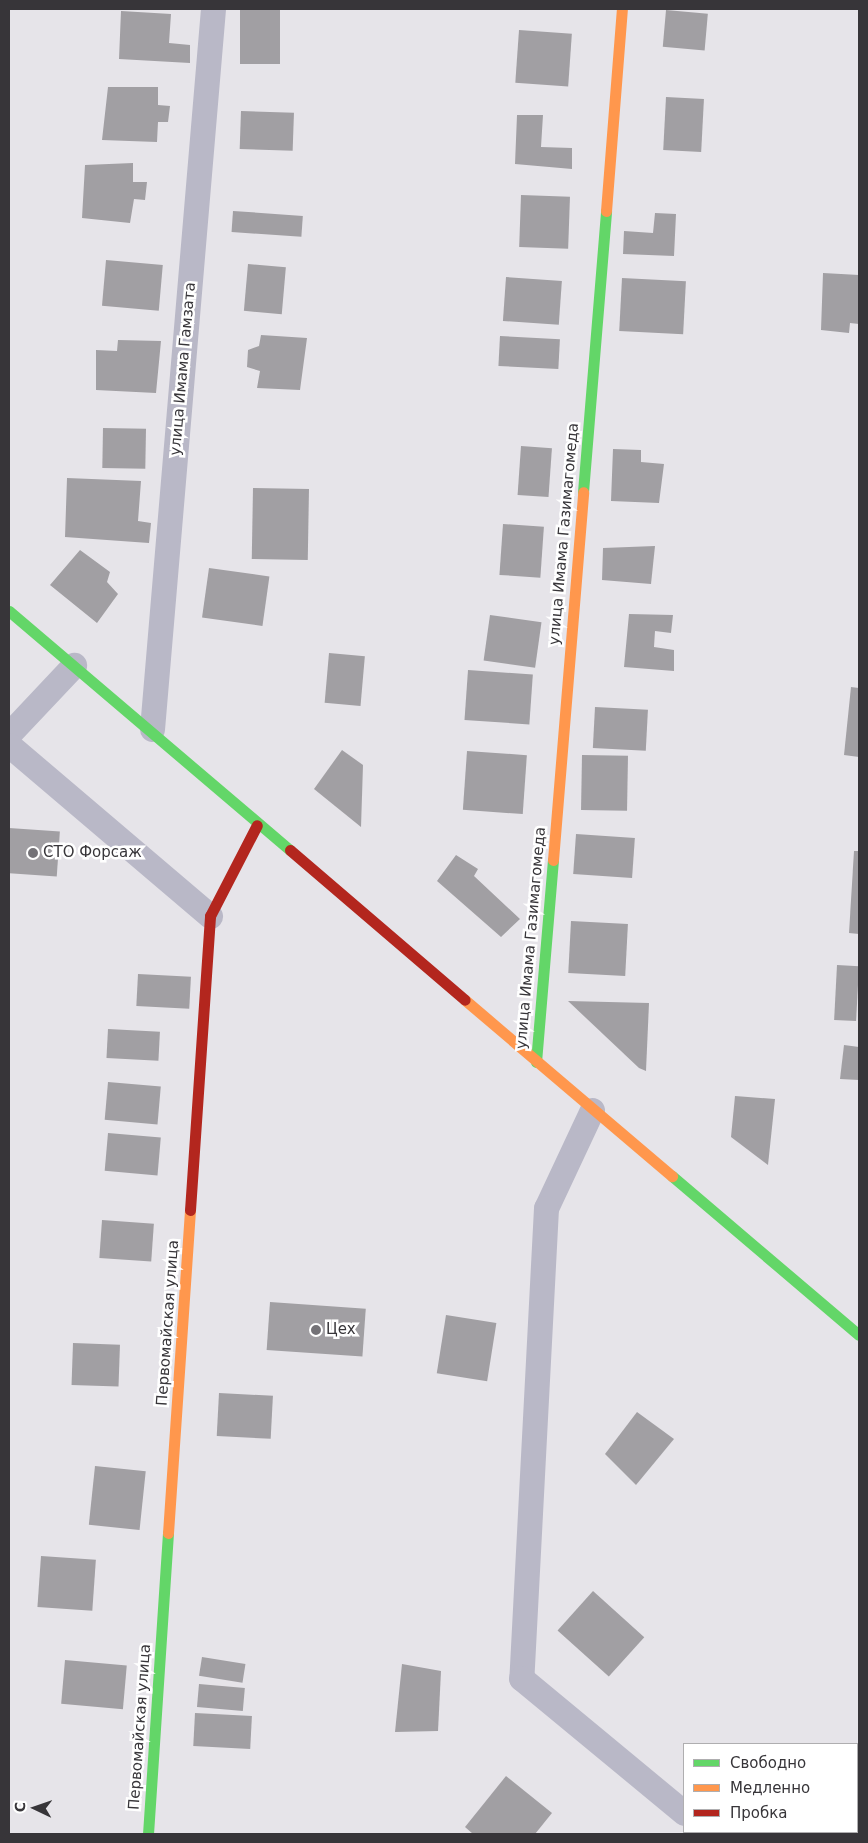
<!DOCTYPE html>
<html>
<head>
<meta charset="utf-8">
<style>
	body { margin:0 }
	#map { position:relative; width:868px; height:1843px; overflow:hidden; background:#e6e4e9; font-family:"DejaVu Sans",sans-serif }
	div>[style] { position:absolute }
	.building>* { inset:0; background:#a19fa3; transform-origin:0 0 }
	.street>* { height:25px; margin:-12.5px; padding:0 12.5px; transform-origin:12.5px; border-radius:12.5px; background:#b9b8c7 }
	.fast>* { height:11px; margin:-5.5px; padding:0 5.5px; transform-origin:5.5px; border-radius:5.5px; background:#63d668 }
	.slow>* { height:11px; margin:-5.5px; padding:0 5.5px; transform-origin:5.5px; border-radius:5.5px; background:#ff974d }
	.jam>* { height:11px; margin:-5.5px; padding:0 5.5px; transform-origin:5.5px; border-radius:5.5px; background:#b3261e }
	.dots>* { width:14px; height:14px; translate:-50% -50%; box-sizing:border-box; border:2px solid #fff; border-radius:50% }
	span { translate:-50% -50%; white-space:nowrap; text-align:center; line-height:1.15; -webkit-text-stroke:5px #fff; paint-order:stroke }
	.street-label { font-size:15px; color:#373539 }
	.poi-label { font-size:15px; color:#373539 }
	.left { translate:0 -50%; text-align:left }
	.frame { position:absolute; inset:0; border:10px solid #373539; pointer-events:none }
	.legend { position:absolute; left:683px; top:1743px; width:175px; height:90px; box-sizing:border-box; background:#fff; border:1px solid #afaeb0; margin:0; padding:6px 9px; list-style:none; font-size:15px; color:#373539 }
	.legend li { display:flex; align-items:center; gap:10px; height:25px }
	.legend b { width:25px; border:1px solid #afaeb0 }
	.north { position:absolute; left:10px; top:1783px; width:50px; height:50px; -webkit-text-stroke:4px #fff; paint-order:stroke; rotate:273deg; font-size:14px; font-weight:700; line-height:20px; text-align:center; color:#373539 }
	.north::after { content:''; display:block; margin:auto; width:18px; height:22px; background:#373539; clip-path:polygon(50% 0,100% 100%,50% 72%,0 100%) }
</style>
</head>
<body>
<div id="map">
	<div class="building">
		<i style="left:240px;top:9px;width:40px;height:55px"></i>
		<i style="left:666px;top:10px;width:42px;height:37px;rotate:5deg"></i>
		<i style="clip-path:polygon(121px 11px,171px 14px,169px 43px,190px 45px,190px 63px,119px 59px)"></i>
		<i style="left:519px;top:30px;width:53px;height:53px;rotate:4deg"></i>
		<i style="clip-path:polygon(108px 87px,158px 87px,158px 105px,170px 106px,168px 122px,158px 122px,157px 142px,102px 140px)"></i>
		<i style="left:666px;top:97px;width:38px;height:53px;rotate:3deg"></i>
		<i style="left:241px;top:111px;width:53px;height:38px;rotate:2deg"></i>
		<i style="clip-path:polygon(517px 115px,543px 115px,541px 147px,572px 148px,572px 169px,515px 164px)"></i>
		<i style="clip-path:polygon(133px 163px,133px 182px,147px 182px,145px 200px,134px 199px,130px 223px,82px 218px,85px 165px)"></i>
		<i style="left:521px;top:195px;width:49px;height:52px;rotate:2deg"></i>
		<i style="left:233px;top:211px;width:70px;height:21px;rotate:4deg"></i>
		<i style="clip-path:polygon(655px 213px,676px 214px,674px 256px,623px 254px,624px 231px,653px 233px)"></i>
		<i style="left:106px;top:260px;width:57px;height:46px;rotate:5deg"></i>
		<i style="left:248px;top:264px;width:38px;height:47px;rotate:5deg"></i>
		<i style="clip-path:polygon(823px 273px,859px 275px,859px 324px,850px 323px,849px 333px,821px 330px)"></i>
		<i style="left:506px;top:277px;width:56px;height:44px;rotate:4deg"></i>
		<i style="left:622px;top:278px;width:64px;height:53px;rotate:3deg"></i>
		<i style="clip-path:polygon(261px 335px,307px 338px,300px 390px,257px 388px,260px 371px,247px 367px,248px 350px,259px 346px)"></i>
		<i style="left:500px;top:336px;width:60px;height:30px;rotate:3deg"></i>
		<i style="clip-path:polygon(118px 340px,161px 341px,156px 393px,96px 390px,96px 350px,117px 351px)"></i>
		<i style="left:103px;top:428px;width:43px;height:40px;rotate:1deg"></i>
		<i style="left:521px;top:446px;width:31px;height:49px;rotate:4deg"></i>
		<i style="clip-path:polygon(613px 449px,641px 450px,641px 462px,664px 464px,659px 503px,611px 501px)"></i>
		<i style="clip-path:polygon(67px 478px,141px 481px,138px 521px,151px 523px,149px 543px,65px 537px)"></i>
		<i style="left:253px;top:488px;width:56px;height:71px;rotate:1deg"></i>
		<i style="left:503px;top:524px;width:41px;height:51px;rotate:4deg"></i>
		<i style="clip-path:polygon(655px 546px,651px 584px,602px 580px,603px 548px)"></i>
		<i style="clip-path:polygon(80px 550px,110px 572px,107px 582px,118px 594px,97px 623px,50px 585px)"></i>
		<i style="left:209px;top:568px;width:61px;height:50px;rotate:8deg"></i>
		<i style="clip-path:polygon(629px 614px,673px 615px,671px 633px,655px 631px,654px 647px,674px 650px,674px 671px,624px 667px)"></i>
		<i style="left:490px;top:615px;width:52px;height:46px;rotate:8deg"></i>
		<i style="left:329px;top:653px;width:36px;height:50px;rotate:5deg"></i>
		<i style="left:468px;top:670px;width:65px;height:50px;rotate:4deg"></i>
		<i style="clip-path:polygon(851px 687px,859px 688px,859px 757px,844px 755px)"></i>
		<i style="left:595px;top:707px;width:53px;height:41px;rotate:3deg"></i>
		<i style="clip-path:polygon(342px 750px,363px 765px,361px 827px,314px 789px)"></i>
		<i style="left:467px;top:751px;width:60px;height:59px;rotate:4deg"></i>
		<i style="left:582px;top:755px;width:46px;height:55px;rotate:1deg"></i>
		<i style="left:9px;top:828px;width:51px;height:45px;rotate:4deg"></i>
		<i style="left:576px;top:834px;width:59px;height:40px;rotate:4deg"></i>
		<i style="clip-path:polygon(854px 851px,859px 851px,859px 934px,849px 933px)"></i>
		<i style="clip-path:polygon(456px 855px,478px 869px,474px 876px,520px 919px,501px 937px,437px 881px)"></i>
		<i style="left:571px;top:921px;width:57px;height:52px;rotate:3deg"></i>
		<i style="left:837px;top:965px;width:22px;height:55px;rotate:3deg"></i>
		<i style="left:138px;top:974px;width:53px;height:32px;rotate:3deg"></i>
		<i style="clip-path:polygon(568px 1001px,649px 1003px,646px 1071px,639px 1068px)"></i>
		<i style="left:108px;top:1029px;width:52px;height:29px;rotate:3deg"></i>
		<i style="clip-path:polygon(844px 1045px,859px 1047px,859px 1080px,840px 1079px)"></i>
		<i style="left:108px;top:1082px;width:53px;height:38px;rotate:5deg"></i>
		<i style="clip-path:polygon(735px 1096px,775px 1099px,768px 1165px,731px 1137px)"></i>
		<i style="left:108px;top:1133px;width:53px;height:38px;rotate:5deg"></i>
		<i style="left:102px;top:1220px;width:52px;height:38px;rotate:4deg"></i>
		<i style="left:270px;top:1302px;width:96px;height:48px;rotate:4deg"></i>
		<i style="left:446px;top:1315px;width:51px;height:59px;rotate:9deg"></i>
		<i style="left:73px;top:1343px;width:47px;height:42px;rotate:2deg"></i>
		<i style="left:219px;top:1393px;width:54px;height:43px;rotate:3deg"></i>
		<i style="clip-path:polygon(637px 1412px,674px 1439px,636px 1485px,605px 1454px)"></i>
		<i style="left:95px;top:1466px;width:51px;height:59px;rotate:6deg"></i>
		<i style="left:41px;top:1556px;width:55px;height:51px;rotate:4deg"></i>
		<i style="left:593px;top:1591px;width:69px;height:53px;rotate:42deg"></i>
		<i style="left:202px;top:1657px;width:44px;height:19px;rotate:9deg"></i>
		<i style="left:65px;top:1660px;width:62px;height:44px;rotate:5deg"></i>
		<i style="clip-path:polygon(402px 1664px,441px 1671px,438px 1731px,395px 1732px)"></i>
		<i style="left:199px;top:1684px;width:46px;height:23px;rotate:5deg"></i>
		<i style="left:195px;top:1713px;width:57px;height:33px;rotate:3deg"></i>
		<i style="clip-path:polygon(506px 1776px,552px 1813px,535px 1834px,473px 1834px,465px 1827px)"></i>
		<i style="clip-path:polygon(857px 1812px,859px 1834px,795px 1832px,857px 1832px)"></i>
	</div>
	<div class="street">
		<i style="left:152px;top:729px;width:723px;rotate:-85.16deg"></i>
		<i style="left:9px;top:734px;width:95px;rotate:-46.7deg"></i>
		<i style="left:9px;top:745px;width:264px;rotate:40.4deg"></i>
		<i style="left:592px;top:1110px;width:108px;rotate:115.1deg"></i>
		<i style="left:546px;top:1208px;width:471px;rotate:93deg"></i>
		<i style="left:521px;top:1678px;width:212px;rotate:39.6deg"></i>
		<i style="left:708px;top:1832px;width:4px;rotate:34deg"></i>
	</div>
	<div class="fast">
		<i style="left:583px;top:492px;width:282px;rotate:-85.3deg"></i>
		<i style="left:9px;top:611px;width:369px;rotate:40.4deg"></i>
		<i style="left:536px;top:1062px;width:203px;rotate:-85.2deg"></i>
		<i style="left:672px;top:1176px;width:245px;rotate:40.4deg"></i>
		<i style="left:148px;top:1834px;width:302px;rotate:-86.2deg"></i>
	</div>
	<div class="slow">
		<i style="left:606px;top:211px;width:203px;rotate:-85.5deg"></i>
		<i style="left:553px;top:860px;width:369px;rotate:-85.3deg"></i>
		<i style="left:465px;top:1000px;width:272px;rotate:40.4deg"></i>
		<i style="left:168px;top:1533px;width:324px;rotate:-86.1deg"></i>
	</div>
	<div class="jam">
		<i style="left:290px;top:850px;width:230px;rotate:40.6deg"></i>
		<i style="left:190px;top:1210px;width:295px;rotate:-86.1deg"></i>
		<i style="left:210px;top:916px;width:102px;rotate:-62.7deg"></i>
	</div>
	<div class="dots">
		<i style="left:33px;top:853px;background:#747277"></i>
		<i style="left:316px;top:1330px;background:#747277"></i>
	</div>
	<div class="street-label">
		<span style="left:183px;top:369px;rotate:-85deg">улица Имама Гамзата</span>
		<span style="left:564px;top:534px;rotate:-85deg">улица Имама Газимагомеда</span>
		<span style="left:531px;top:938px;rotate:-85deg">улица Имама Газимагомеда</span>
		<span style="left:168px;top:1323px;rotate:-86deg">Первомайская улица</span>
		<span style="left:140px;top:1727px;rotate:-86deg">Первомайская улица</span>
	</div>
	<div class="poi-label">
		<span class="left" style="left:43px;top:853px">СТО Форсаж</span>
		<span class="left" style="left:326px;top:1330px">Цех</span>
	</div>
	<div class="frame"></div>
	<ul class="legend">
	<li><b style="height:6px;background:#63d668"></b>Свободно</li>
	<li><b style="height:6px;background:#ff974d"></b>Медленно</li>
	<li><b style="height:6px;background:#b3261e"></b>Пробка</li>
	</ul>
	<div class="north">С</div>
</div>
</body>
</html>
